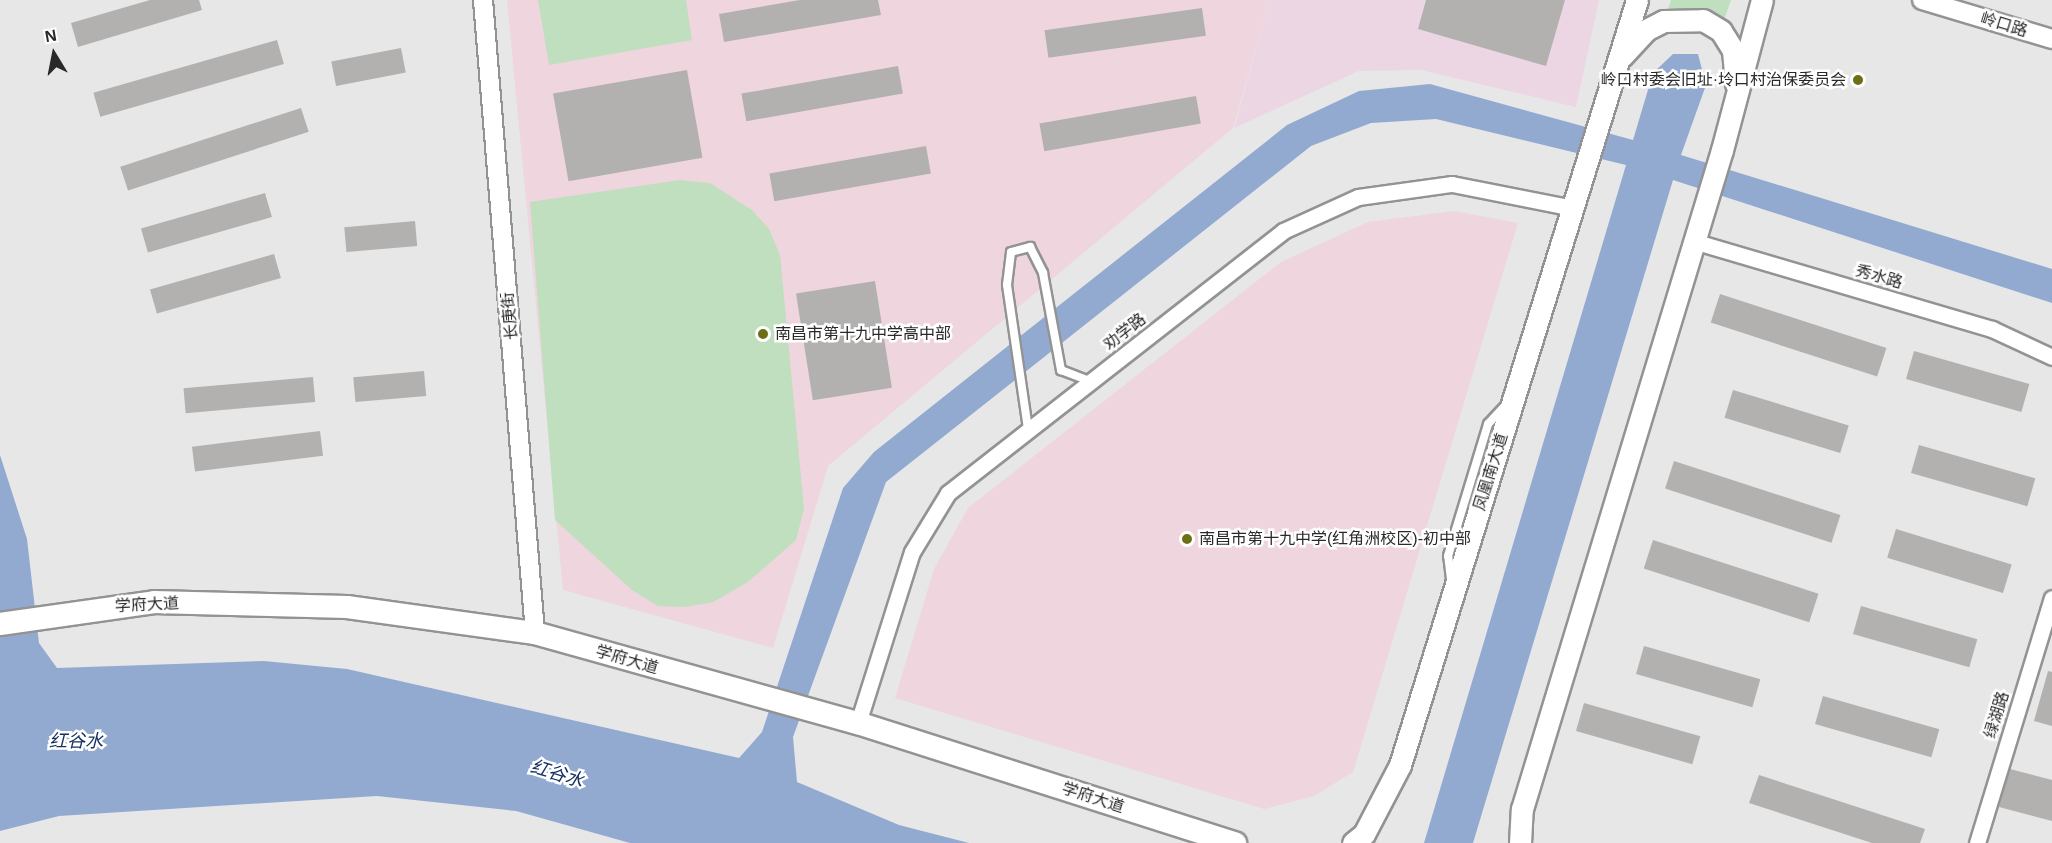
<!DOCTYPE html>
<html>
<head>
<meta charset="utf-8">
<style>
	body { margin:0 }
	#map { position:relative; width:2052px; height:843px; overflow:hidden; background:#e7e7e8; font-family:Helvetica,"Noto Sans SC",sans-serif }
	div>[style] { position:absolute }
	.commercial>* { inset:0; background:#ecd6e3 }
	.education>* { inset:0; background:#efd5de }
	.green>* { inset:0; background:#bfdfbf }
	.water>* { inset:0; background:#93aad0 }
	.building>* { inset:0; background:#b2b1b0; transform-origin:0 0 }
	.roads { filter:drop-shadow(2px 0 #939394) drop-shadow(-2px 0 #939394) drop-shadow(0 2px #939394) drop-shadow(0 -2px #939394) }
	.service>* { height:8px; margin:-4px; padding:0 4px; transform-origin:4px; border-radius:4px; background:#fff }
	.minor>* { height:15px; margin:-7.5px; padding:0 7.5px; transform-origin:7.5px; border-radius:7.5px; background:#fff }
	.tertiary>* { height:18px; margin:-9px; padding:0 9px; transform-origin:9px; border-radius:9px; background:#fff }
	.secondary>* { height:21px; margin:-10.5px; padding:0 10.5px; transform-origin:10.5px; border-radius:10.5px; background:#fff }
	.primary>* { height:22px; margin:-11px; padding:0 11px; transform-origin:11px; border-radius:11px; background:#fff }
	.dots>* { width:16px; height:16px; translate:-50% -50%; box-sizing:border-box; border:3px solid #fff; border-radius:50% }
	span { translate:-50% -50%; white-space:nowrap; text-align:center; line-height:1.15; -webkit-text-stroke:5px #fff; paint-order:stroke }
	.street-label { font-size:16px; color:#29292a }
	.poi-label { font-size:16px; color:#29292a }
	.right { translate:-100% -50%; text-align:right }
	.left { translate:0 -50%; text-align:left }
	.water-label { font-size:18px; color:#153161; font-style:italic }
	.north { position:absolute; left:24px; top:24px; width:60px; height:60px; -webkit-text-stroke:4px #fff; paint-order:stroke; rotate:350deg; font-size:16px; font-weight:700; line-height:24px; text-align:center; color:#29292a }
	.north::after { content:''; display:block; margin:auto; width:21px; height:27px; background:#29292a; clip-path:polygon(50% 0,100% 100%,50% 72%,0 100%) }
</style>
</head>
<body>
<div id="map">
	<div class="commercial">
		<i style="clip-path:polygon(1270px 0,1599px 0,1576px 107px,1421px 70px,1359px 71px,1234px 128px)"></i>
	</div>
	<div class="education">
		<i style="clip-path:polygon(507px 0,1270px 0,1233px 128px,828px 466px,773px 648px,563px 590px)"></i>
		<i style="clip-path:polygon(1454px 211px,1518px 223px,1353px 772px,1314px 796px,1264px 809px,895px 698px,934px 569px,968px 508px,1281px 262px,1368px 222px)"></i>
	</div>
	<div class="green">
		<i style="clip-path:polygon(538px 0,686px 0,692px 40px,549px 65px)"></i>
		<i style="clip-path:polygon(1671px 0,1731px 0,1723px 23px,1692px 10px,1668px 9px)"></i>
		<i style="clip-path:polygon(680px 180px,710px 183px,752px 210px,769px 229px,780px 255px,804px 509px,796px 540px,748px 582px,713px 602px,685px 607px,658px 606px,632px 590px,555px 520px,530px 202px)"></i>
	</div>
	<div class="water">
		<i style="clip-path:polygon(1673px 54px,1698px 54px,1706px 85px,1681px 155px,2052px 269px,2052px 303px,1673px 180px,1473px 843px,1424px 843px,1626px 165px,1436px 119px,1371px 123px,1311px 146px,886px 482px,793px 737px,797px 782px,899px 825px,969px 843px,630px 843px,516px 811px,377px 796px,59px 816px,0 831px,0 455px,27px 539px,39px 643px,57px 668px,264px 661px,347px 669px,739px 758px,762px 732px,843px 488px,874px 452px,1287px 125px,1359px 91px,1430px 84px,1633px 140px,1653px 73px)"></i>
	</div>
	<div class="building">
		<i style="clip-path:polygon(150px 0,199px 0,202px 10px,78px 47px,71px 23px)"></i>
		<i style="clip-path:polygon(800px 0,878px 0,881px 15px,724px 42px,719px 14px)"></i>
		<i style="clip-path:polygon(1426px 0,1565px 0,1546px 66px,1418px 29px)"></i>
		<i style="left:1202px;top:8px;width:28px;height:159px;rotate:82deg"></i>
		<i style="left:277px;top:40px;width:25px;height:191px;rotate:74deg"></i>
		<i style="left:401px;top:48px;width:25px;height:71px;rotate:79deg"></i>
		<i style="left:898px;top:66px;width:28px;height:159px;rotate:80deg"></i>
		<i style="left:687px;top:70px;width:89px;height:136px;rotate:80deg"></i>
		<i style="left:1196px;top:96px;width:28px;height:159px;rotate:80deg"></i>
		<i style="left:301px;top:108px;width:25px;height:190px;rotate:72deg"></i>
		<i style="left:926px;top:146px;width:28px;height:159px;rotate:80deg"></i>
		<i style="left:265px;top:193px;width:25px;height:129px;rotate:74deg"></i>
		<i style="left:415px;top:221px;width:25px;height:71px;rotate:85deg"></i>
		<i style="left:274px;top:254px;width:25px;height:129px;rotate:74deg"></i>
		<i style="left:875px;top:281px;width:108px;height:80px;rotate:81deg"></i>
		<i style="left:1720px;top:294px;width:175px;height:30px;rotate:18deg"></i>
		<i style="left:1914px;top:351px;width:120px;height:29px;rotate:16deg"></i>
		<i style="left:424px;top:371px;width:25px;height:71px;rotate:85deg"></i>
		<i style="left:313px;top:377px;width:25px;height:130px;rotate:85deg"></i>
		<i style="left:1733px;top:390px;width:121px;height:29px;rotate:17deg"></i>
		<i style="left:320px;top:431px;width:25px;height:129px;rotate:83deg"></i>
		<i style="left:1919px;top:445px;width:121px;height:29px;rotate:16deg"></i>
		<i style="left:1674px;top:461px;width:175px;height:29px;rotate:18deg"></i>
		<i style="left:1896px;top:529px;width:121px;height:30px;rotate:17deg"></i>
		<i style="left:1653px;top:540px;width:174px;height:30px;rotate:18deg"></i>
		<i style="left:1861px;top:606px;width:121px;height:29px;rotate:16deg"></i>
		<i style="left:1644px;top:646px;width:121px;height:29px;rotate:16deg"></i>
		<i style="clip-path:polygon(2048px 671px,2052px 672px,2052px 726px,2034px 721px)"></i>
		<i style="left:1823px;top:696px;width:121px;height:29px;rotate:16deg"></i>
		<i style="left:1584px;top:703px;width:121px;height:29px;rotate:16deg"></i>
		<i style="clip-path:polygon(2010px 769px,2052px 780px,2052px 821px,1999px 807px)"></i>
		<i style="clip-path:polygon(1759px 775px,1925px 829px,1920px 843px,1872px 843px,1749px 803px)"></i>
	</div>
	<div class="roads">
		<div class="service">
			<i style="left:1028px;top:429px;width:146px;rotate:-98.3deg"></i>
			<i style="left:1007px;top:285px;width:33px;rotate:-83deg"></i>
			<i style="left:1011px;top:252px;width:20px;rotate:-15deg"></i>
			<i style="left:1030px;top:247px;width:29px;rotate:63deg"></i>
			<i style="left:1043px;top:273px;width:99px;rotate:79.5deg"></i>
			<i style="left:1061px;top:370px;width:31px;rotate:21deg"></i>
			<i style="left:1451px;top:579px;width:23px;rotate:-97deg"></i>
			<i style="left:1448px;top:556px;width:138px;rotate:-73.1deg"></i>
			<i style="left:1488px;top:424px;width:25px;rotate:-47deg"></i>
		</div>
		<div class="minor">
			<i style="left:1693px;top:241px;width:312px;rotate:16.4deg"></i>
			<i style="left:1992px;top:329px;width:66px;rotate:25deg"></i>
			<i style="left:858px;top:723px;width:179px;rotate:-72.5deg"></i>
			<i style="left:912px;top:552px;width:69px;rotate:-58.6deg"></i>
			<i style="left:948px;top:493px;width:425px;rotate:-38deg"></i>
			<i style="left:1283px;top:231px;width:82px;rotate:-24.4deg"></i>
			<i style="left:1358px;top:197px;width:95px;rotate:-7.9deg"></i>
			<i style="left:1452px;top:184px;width:123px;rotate:11.2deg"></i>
			<i style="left:1977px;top:843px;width:256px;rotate:-73deg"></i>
		</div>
		<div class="tertiary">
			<i style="left:483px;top:0;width:635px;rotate:85.3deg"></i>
			<i style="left:1922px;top:0;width:136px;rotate:16.7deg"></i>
		</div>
		<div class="secondary">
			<i style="left:1622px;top:56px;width:35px;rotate:-47deg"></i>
			<i style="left:1646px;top:30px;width:20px;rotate:-27deg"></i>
			<i style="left:1664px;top:21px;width:39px;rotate:-1deg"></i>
			<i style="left:1703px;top:20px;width:21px;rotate:31deg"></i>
			<i style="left:1721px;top:31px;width:22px;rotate:58deg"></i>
			<i style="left:1733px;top:50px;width:34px;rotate:85deg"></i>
			<i style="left:1353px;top:843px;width:14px;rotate:-39deg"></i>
			<i style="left:1364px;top:834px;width:78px;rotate:-62.4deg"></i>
			<i style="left:1400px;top:765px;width:801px;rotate:-72.79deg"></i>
			<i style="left:1520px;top:843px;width:34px;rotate:-87deg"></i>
			<i style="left:1522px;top:809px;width:689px;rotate:-73.12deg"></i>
			<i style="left:1722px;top:150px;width:155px;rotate:-75.1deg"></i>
		</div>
		<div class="primary">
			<i style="left:0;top:624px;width:156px;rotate:-8.1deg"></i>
			<i style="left:154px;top:602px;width:193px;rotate:1.5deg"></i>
			<i style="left:347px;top:607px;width:190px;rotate:7.9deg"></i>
			<i style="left:535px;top:633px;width:335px;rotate:15.6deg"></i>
			<i style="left:858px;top:723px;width:396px;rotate:17.7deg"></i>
		</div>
	</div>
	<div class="dots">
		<i style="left:1858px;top:80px;background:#6c6f14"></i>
		<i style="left:763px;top:334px;background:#6c6f14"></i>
		<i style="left:1187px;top:539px;background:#6c6f14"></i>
	</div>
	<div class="street-label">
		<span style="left:2004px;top:25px;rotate:17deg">岭口路</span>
		<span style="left:1879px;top:277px;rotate:16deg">秀水路</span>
		<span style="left:510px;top:316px;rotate:-95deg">长庚街</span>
		<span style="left:1125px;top:332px;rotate:-38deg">劝学路</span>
		<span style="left:1491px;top:472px;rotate:-73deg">凤凰南大道</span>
		<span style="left:147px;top:605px;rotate:-3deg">学府大道</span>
		<span style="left:627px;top:660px;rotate:16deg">学府大道</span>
		<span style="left:1997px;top:715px;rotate:-73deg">绿湖路</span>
		<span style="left:1093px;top:798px;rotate:18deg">学府大道</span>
	</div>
	<div class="poi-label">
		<span class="right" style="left:1846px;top:80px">岭口村委会旧址·坽口村治保委员会</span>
		<span class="left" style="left:775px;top:334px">南昌市第十九中学高中部</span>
		<span class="left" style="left:1199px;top:539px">南昌市第十九中学(红角洲校区)-初中部</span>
	</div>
	<div class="water-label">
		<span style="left:76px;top:741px">红谷水</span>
		<span style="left:557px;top:774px;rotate:17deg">红谷水</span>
	</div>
	<div class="north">N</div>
</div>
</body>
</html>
